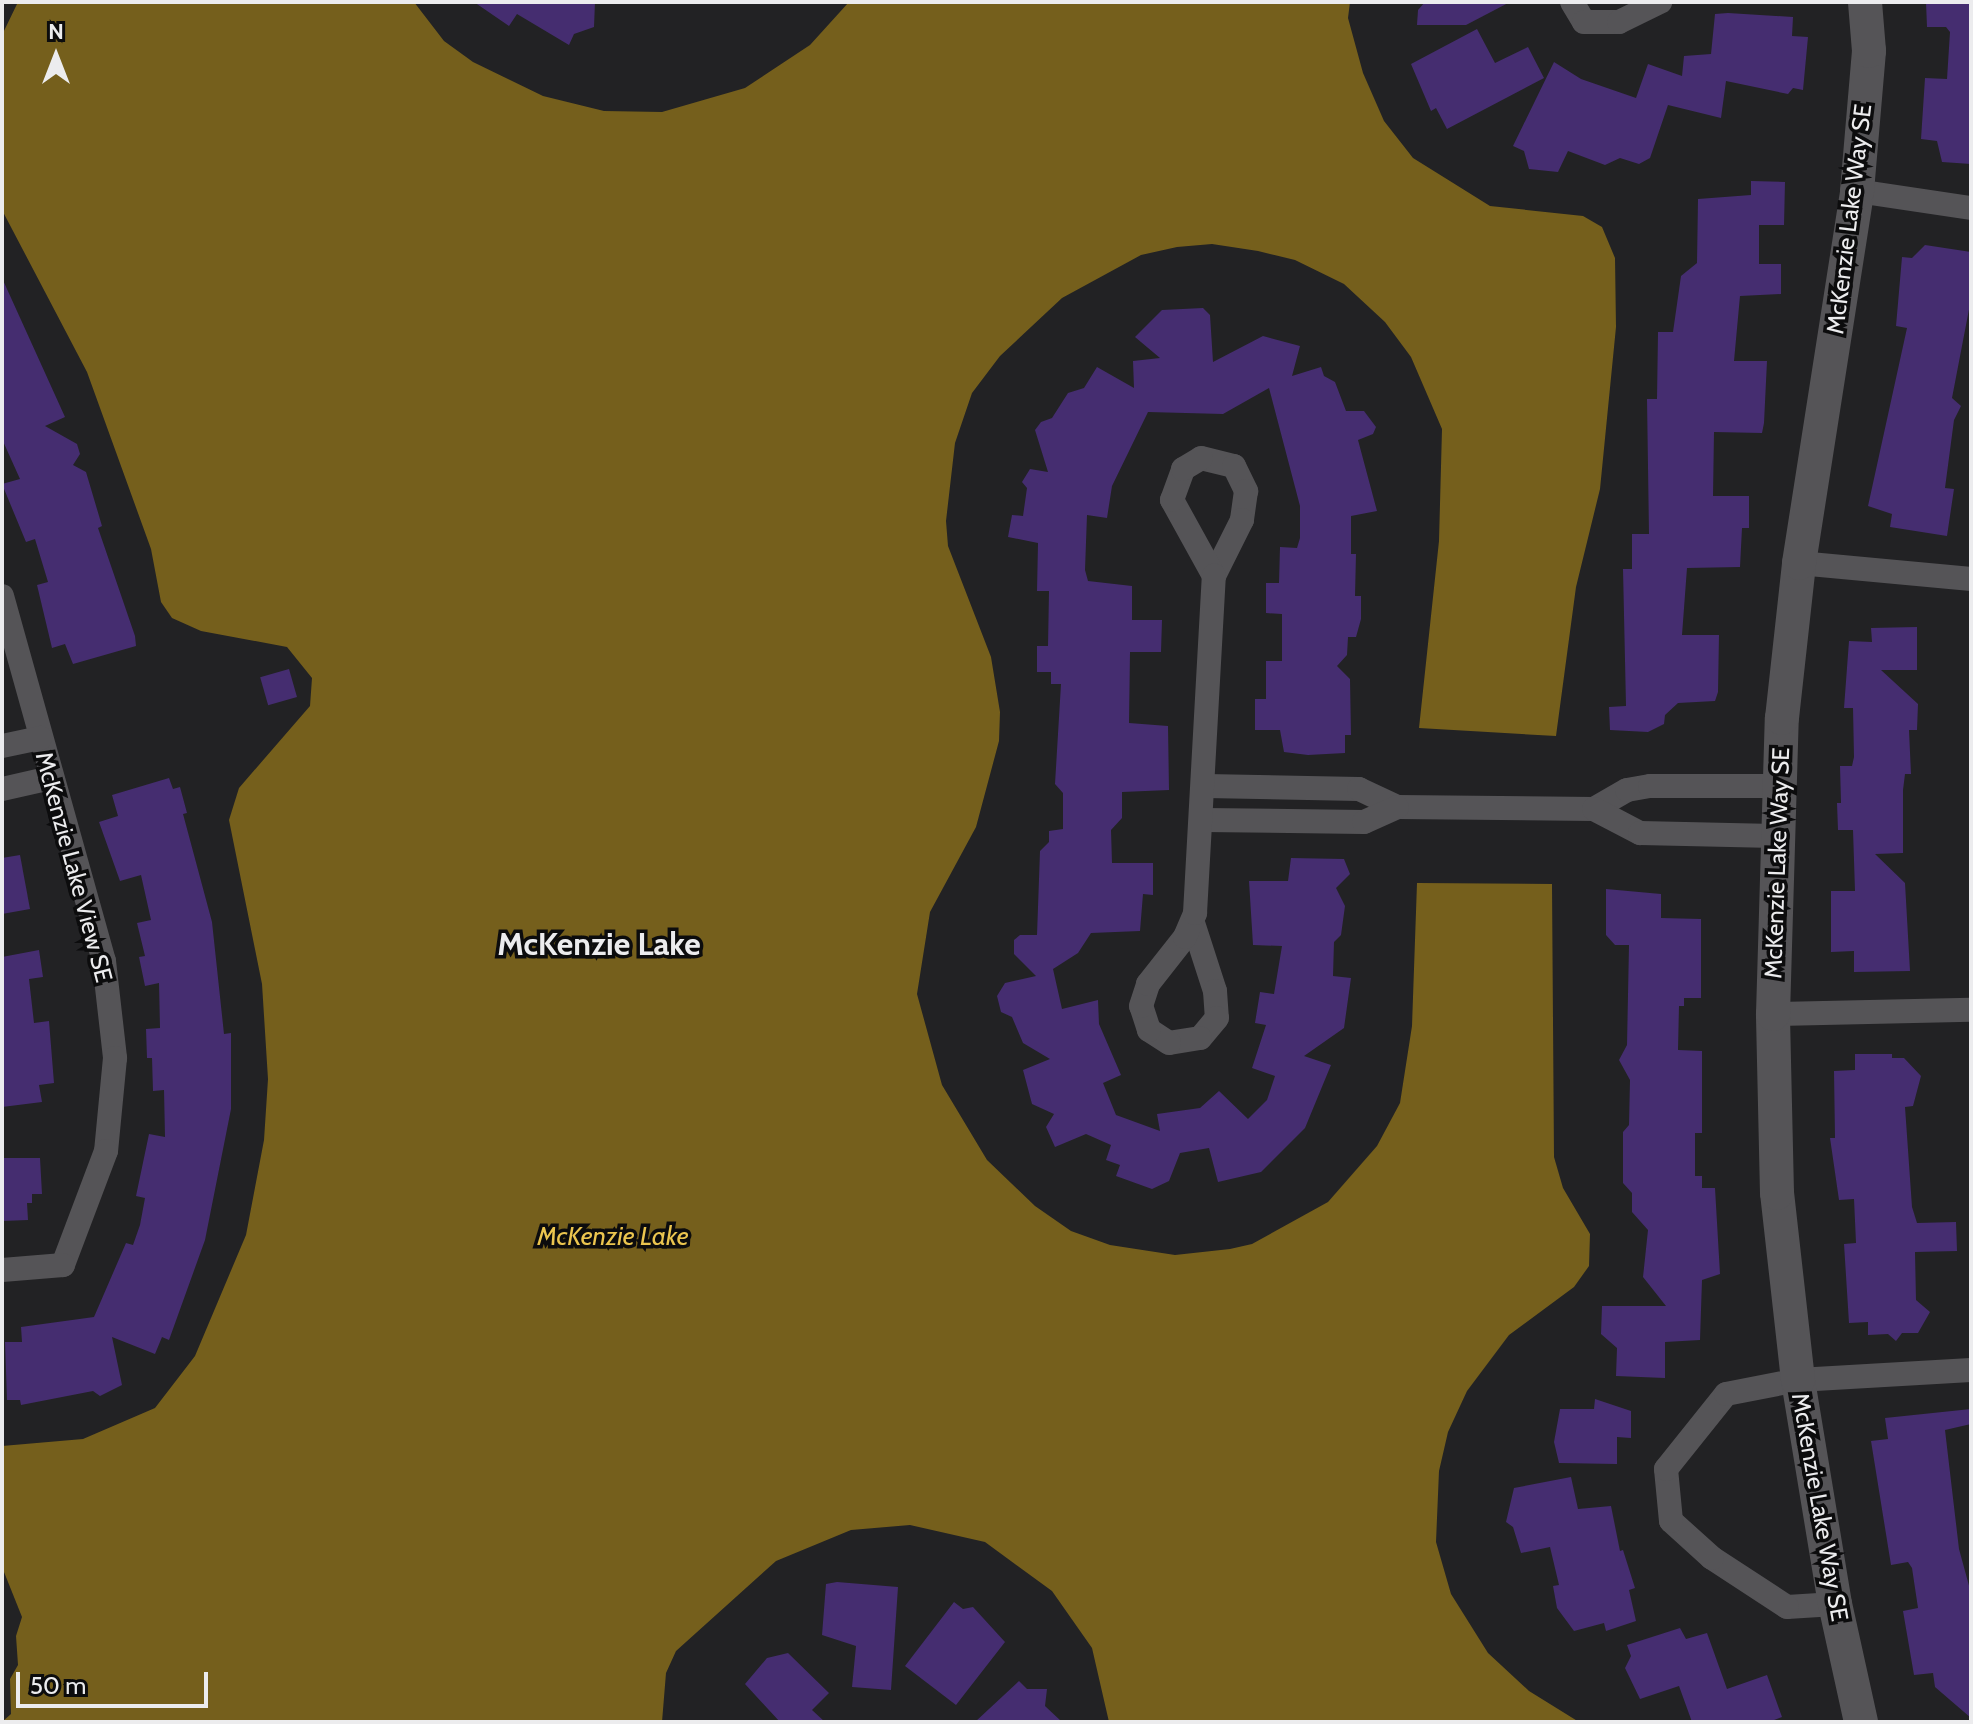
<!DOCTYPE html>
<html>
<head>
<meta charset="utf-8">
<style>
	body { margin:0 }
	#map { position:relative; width:1973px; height:1724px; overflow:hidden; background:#222224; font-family:Cabin,sans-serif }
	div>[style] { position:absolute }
	.water>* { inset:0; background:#755f1c }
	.building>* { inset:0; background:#452d70; transform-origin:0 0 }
	.street>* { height:24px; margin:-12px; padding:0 12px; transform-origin:12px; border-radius:12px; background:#555457 }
	.secondary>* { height:34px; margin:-17px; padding:0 17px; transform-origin:17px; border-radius:17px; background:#555457 }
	span { translate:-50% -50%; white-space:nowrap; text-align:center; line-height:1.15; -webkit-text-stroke:7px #0c0c0d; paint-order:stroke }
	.street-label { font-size:24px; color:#ececee }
	.water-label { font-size:26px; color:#ebc54f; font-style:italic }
	.district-label { font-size:32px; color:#ececee; font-weight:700 }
	.frame { position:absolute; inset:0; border:4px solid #ececee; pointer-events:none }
	.north { position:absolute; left:16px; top:16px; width:80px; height:80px; -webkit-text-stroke:6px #0c0c0d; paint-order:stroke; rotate:0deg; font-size:22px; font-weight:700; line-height:32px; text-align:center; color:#ececee }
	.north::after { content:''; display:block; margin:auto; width:28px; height:36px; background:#ececee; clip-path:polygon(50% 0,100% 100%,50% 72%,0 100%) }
	.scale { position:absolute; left:16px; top:1672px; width:192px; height:36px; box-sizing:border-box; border:4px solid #ececee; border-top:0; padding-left:10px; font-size:24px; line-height:28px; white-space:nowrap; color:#ececee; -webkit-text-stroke:6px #0c0c0d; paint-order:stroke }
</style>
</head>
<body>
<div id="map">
	<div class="water">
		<i style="clip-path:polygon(18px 2px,414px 2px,444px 41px,473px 62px,543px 96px,604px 111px,662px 112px,745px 88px,810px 45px,849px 2px,1350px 2px,1348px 18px,1363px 73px,1384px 121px,1413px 158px,1490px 206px,1583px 216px,1602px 227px,1615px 258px,1616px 327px,1600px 489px,1576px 587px,1556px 736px,1419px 728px,1439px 541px,1442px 429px,1411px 357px,1385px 322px,1344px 284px,1295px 260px,1258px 251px,1212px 244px,1177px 247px,1141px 255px,1062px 298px,1000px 356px,972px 393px,955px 443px,946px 521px,948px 546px,991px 657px,1000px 712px,999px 741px,976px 827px,930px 912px,917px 994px,942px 1085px,987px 1160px,1035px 1206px,1071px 1231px,1110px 1245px,1175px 1255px,1230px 1249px,1252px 1244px,1328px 1202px,1377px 1146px,1400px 1103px,1412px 1026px,1417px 883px,1552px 884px,1554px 1157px,1563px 1188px,1590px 1234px,1589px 1266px,1574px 1287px,1509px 1335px,1467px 1391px,1448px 1432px,1439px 1471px,1436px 1542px,1451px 1594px,1488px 1653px,1529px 1691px,1579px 1722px,1109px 1722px,1092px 1648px,1052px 1591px,985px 1542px,910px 1525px,851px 1530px,776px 1561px,676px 1651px,666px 1673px,662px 1722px,2px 1722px,11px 1714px,10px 1679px,18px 1665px,16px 1636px,22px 1617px,2px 1567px,2px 1446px,83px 1439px,155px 1408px,195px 1356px,246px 1235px,264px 1140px,268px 1079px,262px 984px,229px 820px,239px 788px,310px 706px,312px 678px,287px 647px,201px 631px,172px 618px,161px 602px,151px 549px,87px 372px,2px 210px,2px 35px)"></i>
	</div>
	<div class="building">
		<i style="clip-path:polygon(474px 2px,595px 2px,594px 27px,574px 34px,569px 45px,517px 14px,509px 26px)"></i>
		<i style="clip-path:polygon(1425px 2px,1510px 2px,1466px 25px,1417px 25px,1418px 10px)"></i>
		<i style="clip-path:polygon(1926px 2px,1971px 2px,1971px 164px,1942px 162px,1937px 141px,1921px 139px,1925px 78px,1947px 79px,1950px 32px,1946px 27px,1927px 27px)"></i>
		<i style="clip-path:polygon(1728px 13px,1793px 17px,1792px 36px,1808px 37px,1803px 90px,1793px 88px,1788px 94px,1726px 81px,1721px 118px,1668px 105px,1650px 158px,1639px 164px,1620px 158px,1605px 165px,1568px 151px,1558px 172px,1529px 169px,1524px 151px,1513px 146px,1554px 62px,1581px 79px,1636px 98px,1648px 64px,1682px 76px,1684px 56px,1711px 54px,1715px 14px)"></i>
		<i style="clip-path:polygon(1477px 29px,1495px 63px,1528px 47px,1544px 78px,1447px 129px,1436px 108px,1431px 111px,1411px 64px)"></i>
		<i style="clip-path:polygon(1751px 181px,1785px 182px,1784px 225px,1759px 225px,1759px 264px,1781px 264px,1781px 294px,1740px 296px,1734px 361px,1767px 361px,1764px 423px,1762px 433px,1714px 432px,1713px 496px,1749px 496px,1749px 528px,1742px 528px,1740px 567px,1687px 568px,1682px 635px,1719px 635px,1718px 692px,1715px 701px,1678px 703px,1665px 715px,1664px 724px,1648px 732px,1610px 730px,1609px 707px,1626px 706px,1623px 569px,1632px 569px,1632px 534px,1649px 534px,1647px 399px,1657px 399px,1658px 332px,1673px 332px,1681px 276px,1697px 263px,1698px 199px,1751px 195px)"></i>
		<i style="clip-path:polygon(1925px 245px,1971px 252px,1971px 299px,1952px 398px,1961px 406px,1954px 420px,1945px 488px,1954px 489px,1947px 536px,1890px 527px,1892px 514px,1868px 506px,1907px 328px,1896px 326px,1902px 257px,1912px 258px)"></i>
		<i style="clip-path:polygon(2px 278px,65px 417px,45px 426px,77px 444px,80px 454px,73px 465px,86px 472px,102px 526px,98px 528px,135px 636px,136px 646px,73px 664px,65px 644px,52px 648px,37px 585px,48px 582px,35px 539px,26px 542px,2px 484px,20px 479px,2px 439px)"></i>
		<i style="clip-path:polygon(1203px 308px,1210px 315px,1213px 362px,1263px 336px,1300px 346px,1292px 376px,1321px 367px,1324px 376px,1335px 382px,1346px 411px,1364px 411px,1376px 427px,1373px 434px,1358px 440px,1377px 511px,1351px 516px,1351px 554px,1356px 554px,1355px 596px,1361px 596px,1361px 619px,1356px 637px,1348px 637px,1347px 655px,1337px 666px,1350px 679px,1351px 735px,1345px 735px,1345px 753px,1308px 755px,1284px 752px,1280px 730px,1255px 730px,1255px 699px,1266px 699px,1266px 661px,1282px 661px,1282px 614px,1266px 613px,1266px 583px,1279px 583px,1280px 547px,1297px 548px,1300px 538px,1300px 506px,1269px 388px,1223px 414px,1148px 412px,1112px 486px,1107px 518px,1087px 515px,1085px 570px,1088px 581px,1132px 586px,1132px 620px,1162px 620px,1161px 652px,1130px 652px,1129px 723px,1168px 726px,1169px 790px,1122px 792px,1122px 818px,1111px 830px,1112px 863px,1153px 863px,1153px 895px,1143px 894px,1140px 931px,1091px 933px,1078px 953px,1053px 969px,1062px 1009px,1098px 1000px,1099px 1024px,1121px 1075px,1103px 1083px,1116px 1115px,1160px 1131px,1157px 1114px,1200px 1108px,1219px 1091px,1248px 1119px,1267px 1100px,1275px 1076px,1252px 1068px,1266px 1025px,1255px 1023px,1260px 992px,1274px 994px,1282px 946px,1253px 945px,1249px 881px,1288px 881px,1291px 858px,1344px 859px,1350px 874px,1336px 888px,1345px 906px,1341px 935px,1334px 942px,1333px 976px,1351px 978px,1344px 1028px,1304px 1056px,1331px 1065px,1305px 1128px,1261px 1172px,1218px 1182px,1209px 1148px,1180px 1153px,1169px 1181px,1152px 1189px,1116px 1176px,1120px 1165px,1106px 1160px,1111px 1145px,1086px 1134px,1055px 1147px,1046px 1127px,1054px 1114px,1032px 1104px,1023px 1070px,1050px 1059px,1023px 1043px,1012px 1017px,1001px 1012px,997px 996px,1005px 983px,1036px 976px,1014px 954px,1014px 940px,1020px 935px,1037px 935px,1040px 851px,1049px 842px,1049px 831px,1063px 829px,1063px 793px,1055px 784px,1061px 684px,1051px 684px,1051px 672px,1037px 672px,1037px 646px,1048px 646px,1049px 591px,1037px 591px,1038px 543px,1008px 537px,1012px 515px,1023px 516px,1027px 488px,1022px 482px,1030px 469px,1048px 472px,1035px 430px,1041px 422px,1052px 418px,1068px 393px,1084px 388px,1097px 367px,1134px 388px,1133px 361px,1160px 358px,1135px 337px,1162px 310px)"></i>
		<i style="clip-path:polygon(1917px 627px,1917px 670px,1881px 670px,1918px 704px,1917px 730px,1909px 730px,1911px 774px,1905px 774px,1903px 790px,1903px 853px,1875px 854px,1905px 883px,1910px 971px,1854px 972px,1854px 951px,1831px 952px,1831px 891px,1855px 891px,1853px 830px,1838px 830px,1837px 803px,1841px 803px,1840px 766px,1852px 766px,1854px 757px,1853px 708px,1844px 708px,1849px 641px,1872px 642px,1871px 628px)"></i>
		<i style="left:289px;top:669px;width:29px;height:30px;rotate:74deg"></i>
		<i style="clip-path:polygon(169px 778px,173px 789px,180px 787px,187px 813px,183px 814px,212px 922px,224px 1034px,231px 1033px,231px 1109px,205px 1240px,169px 1340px,162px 1337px,155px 1354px,112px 1337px,122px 1385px,100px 1396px,93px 1391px,21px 1405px,20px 1400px,7px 1400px,5px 1342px,22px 1342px,21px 1327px,94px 1317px,126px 1243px,133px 1245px,140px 1225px,145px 1198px,136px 1196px,149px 1134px,165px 1137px,164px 1090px,153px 1091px,152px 1058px,147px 1058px,146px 1029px,160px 1028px,159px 983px,145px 986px,139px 957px,145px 956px,137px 923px,151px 920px,141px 875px,120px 881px,99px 822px,118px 816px,112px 795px)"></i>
		<i style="clip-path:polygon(20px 855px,30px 909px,2px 914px,2px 858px)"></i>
		<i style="clip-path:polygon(1606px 889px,1661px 894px,1661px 918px,1701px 919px,1701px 998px,1684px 998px,1684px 1006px,1679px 1006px,1678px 1050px,1702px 1051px,1702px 1133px,1695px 1133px,1695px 1176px,1702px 1176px,1702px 1188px,1715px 1188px,1720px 1274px,1702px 1280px,1700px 1340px,1665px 1342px,1665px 1378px,1616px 1376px,1617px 1348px,1601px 1334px,1602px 1306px,1666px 1306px,1643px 1277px,1648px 1230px,1632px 1212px,1632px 1193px,1623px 1183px,1623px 1132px,1629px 1125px,1630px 1080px,1619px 1060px,1627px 1045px,1629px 945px,1615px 945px,1606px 935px)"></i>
		<i style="clip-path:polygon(39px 950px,43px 977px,29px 979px,34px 1023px,49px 1021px,54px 1083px,39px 1085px,42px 1102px,2px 1107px,2px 957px)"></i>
		<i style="clip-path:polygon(1855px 1054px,1892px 1054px,1892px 1058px,1904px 1058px,1921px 1076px,1913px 1106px,1905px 1107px,1912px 1207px,1917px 1223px,1956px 1222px,1957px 1251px,1915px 1252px,1916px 1300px,1930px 1312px,1918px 1333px,1902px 1333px,1896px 1341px,1888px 1334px,1868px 1335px,1868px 1322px,1849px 1323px,1844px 1244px,1856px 1243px,1854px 1199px,1839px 1200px,1830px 1138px,1835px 1138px,1834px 1071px,1855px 1070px)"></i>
		<i style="clip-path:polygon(2px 1158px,40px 1158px,42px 1194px,32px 1194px,32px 1203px,27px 1203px,28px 1220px,2px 1221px)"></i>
		<i style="clip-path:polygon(1595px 1399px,1631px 1411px,1631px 1438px,1617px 1437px,1617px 1464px,1559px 1463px,1554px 1442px,1560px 1409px,1594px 1409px)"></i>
		<i style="clip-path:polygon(1971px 1409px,1971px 1424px,1945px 1430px,1959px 1549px,1971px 1593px,1971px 1718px,1935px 1687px,1933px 1673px,1914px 1675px,1903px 1611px,1918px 1608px,1912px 1568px,1908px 1562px,1891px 1565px,1871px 1441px,1888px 1439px,1885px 1418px)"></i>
		<i style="clip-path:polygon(1571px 1477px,1578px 1509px,1611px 1506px,1620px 1551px,1623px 1550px,1635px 1588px,1629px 1590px,1636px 1621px,1606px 1631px,1604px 1623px,1574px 1631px,1557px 1608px,1553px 1586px,1559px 1585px,1550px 1547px,1521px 1553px,1513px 1527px,1506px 1522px,1514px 1488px)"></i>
		<i style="clip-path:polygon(837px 1582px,898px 1587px,891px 1690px,852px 1687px,856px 1646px,822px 1635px,826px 1584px)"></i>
		<i style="clip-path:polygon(954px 1602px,963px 1609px,973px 1607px,1005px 1642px,956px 1705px,905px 1666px)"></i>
		<i style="clip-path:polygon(1680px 1628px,1686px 1639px,1707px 1633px,1727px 1689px,1767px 1675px,1782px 1717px,1769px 1722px,1692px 1722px,1679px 1686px,1640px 1699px,1625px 1668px,1631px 1656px,1627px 1645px)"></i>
		<i style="clip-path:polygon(788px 1653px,829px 1693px,812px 1710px,825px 1722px,780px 1722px,745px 1684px,767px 1658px)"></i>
		<i style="clip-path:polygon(1019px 1681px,1027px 1689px,1047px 1689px,1045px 1706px,1062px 1722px,975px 1722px)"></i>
	</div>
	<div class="street">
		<i style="left:1572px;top:2px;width:23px;rotate:59deg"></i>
		<i style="left:1584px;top:22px;width:35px"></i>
		<i style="left:1619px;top:22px;width:46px;rotate:-26deg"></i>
		<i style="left:1857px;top:191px;width:115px;rotate:8.5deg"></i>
		<i style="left:1201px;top:458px;width:34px;rotate:14deg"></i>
		<i style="left:1234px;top:466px;width:28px;rotate:64deg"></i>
		<i style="left:1246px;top:491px;width:29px;rotate:98deg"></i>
		<i style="left:1242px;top:520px;width:63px;rotate:116.6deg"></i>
		<i style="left:1214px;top:576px;width:87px;rotate:-118.9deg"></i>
		<i style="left:1172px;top:500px;width:33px;rotate:-70deg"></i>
		<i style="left:1183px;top:469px;width:21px;rotate:-31deg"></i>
		<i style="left:1799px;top:563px;width:173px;rotate:5.3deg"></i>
		<i style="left:2px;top:596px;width:379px;rotate:74.4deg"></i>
		<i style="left:104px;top:961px;width:98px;rotate:83.5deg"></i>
		<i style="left:115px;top:1058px;width:93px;rotate:95.5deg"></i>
		<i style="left:106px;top:1151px;width:122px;rotate:110.7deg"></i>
		<i style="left:63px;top:1265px;width:61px;rotate:175.3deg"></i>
		<i style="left:2px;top:746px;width:39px;rotate:-12deg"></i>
		<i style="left:1206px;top:786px;width:153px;rotate:1.1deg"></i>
		<i style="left:1359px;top:789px;width:42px;rotate:25.3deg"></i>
		<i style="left:1397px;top:807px;width:197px;rotate:0.6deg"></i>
		<i style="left:1594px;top:809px;width:38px;rotate:-30deg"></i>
		<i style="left:1627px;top:790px;width:23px;rotate:-10deg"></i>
		<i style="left:1650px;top:786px;width:127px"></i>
		<i style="left:2px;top:789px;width:50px;rotate:-12.7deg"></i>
		<i style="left:1594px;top:809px;width:52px;rotate:27.6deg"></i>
		<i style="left:1640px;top:833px;width:135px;rotate:1.3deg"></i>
		<i style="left:1204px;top:820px;width:160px;rotate:0.7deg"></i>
		<i style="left:1364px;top:822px;width:36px;rotate:-24deg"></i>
		<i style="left:1193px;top:923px;width:71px;rotate:72.1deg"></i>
		<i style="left:1215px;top:991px;width:27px;rotate:86deg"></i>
		<i style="left:1217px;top:1018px;width:26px;rotate:130deg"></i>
		<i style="left:1200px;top:1038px;width:31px;rotate:171deg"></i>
		<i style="left:1169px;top:1043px;width:24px;rotate:-147deg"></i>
		<i style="left:1149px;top:1030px;width:25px;rotate:-108deg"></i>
		<i style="left:1141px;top:1006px;width:23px;rotate:-72deg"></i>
		<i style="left:1148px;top:984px;width:60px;rotate:-51.8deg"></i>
		<i style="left:1185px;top:937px;width:26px;rotate:-67deg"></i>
		<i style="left:1195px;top:913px;width:338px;rotate:-86.8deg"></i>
		<i style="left:1773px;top:1014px;width:198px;rotate:-1.2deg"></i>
		<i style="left:1835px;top:1604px;width:48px;rotate:176.4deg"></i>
		<i style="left:1787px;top:1607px;width:90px;rotate:-146.8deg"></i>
		<i style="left:1712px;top:1558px;width:55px;rotate:-137.9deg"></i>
		<i style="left:1671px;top:1521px;width:52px;rotate:-95.5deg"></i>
		<i style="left:1666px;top:1469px;width:96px;rotate:-51.3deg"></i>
		<i style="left:1726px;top:1394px;width:73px;rotate:-11deg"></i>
		<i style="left:1798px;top:1380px;width:173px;rotate:-3.3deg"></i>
	</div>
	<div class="secondary">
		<i style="left:1861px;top:1722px;width:121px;rotate:-102.4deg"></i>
		<i style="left:1835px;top:1604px;width:227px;rotate:-99.4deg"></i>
		<i style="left:1798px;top:1380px;width:188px;rotate:-96.4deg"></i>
		<i style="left:1777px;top:1193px;width:179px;rotate:-91.3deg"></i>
		<i style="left:1773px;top:1014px;width:296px;rotate:-88.3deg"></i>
		<i style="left:1782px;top:718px;width:156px;rotate:-83.7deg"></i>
		<i style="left:1799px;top:563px;width:376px;rotate:-81.1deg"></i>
		<i style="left:1857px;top:191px;width:141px;rotate:-85.1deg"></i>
		<i style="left:1869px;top:51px;width:49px;rotate:-94.7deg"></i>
	</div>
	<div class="street-label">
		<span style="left:1849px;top:219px;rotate:-83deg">McKenzie Lake Way SE</span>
		<span style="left:1777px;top:863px;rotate:-88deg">McKenzie Lake Way SE</span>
		<span style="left:74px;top:867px;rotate:75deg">McKenzie Lake View SE</span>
		<span style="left:1820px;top:1507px;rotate:80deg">McKenzie Lake Way SE</span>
	</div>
	<div class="water-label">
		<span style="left:613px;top:1237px">McKenzie Lake</span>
	</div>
	<div class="district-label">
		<span style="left:599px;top:944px">McKenzie Lake</span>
	</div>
	<div class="frame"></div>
	<div class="north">N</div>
	<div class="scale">50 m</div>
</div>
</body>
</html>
